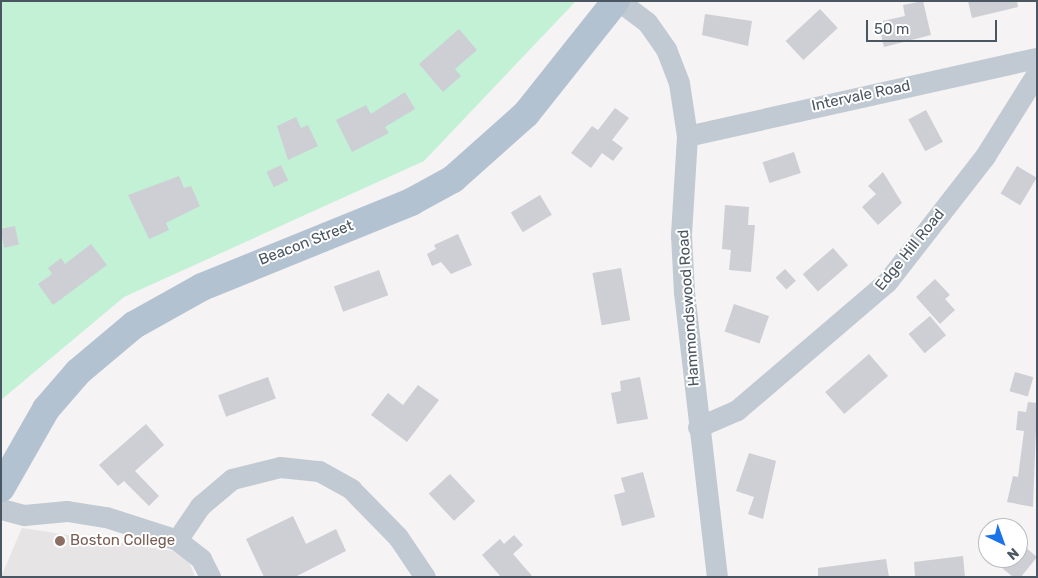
<!DOCTYPE html>
<html>
<head>
<meta charset="utf-8">
<style>
	body { margin:0 }
	#map { position:relative; width:1038px; height:578px; overflow:hidden; background:#f5f3f3; font-family:Rubik,sans-serif }
	div>[style] { position:absolute }
	.education>* { inset:0; background:#e6e4e5 }
	.green>* { inset:0; background:#c3f1d5 }
	.building>* { inset:0; background:#cdcfd5; transform-origin:0 0 }
	.minor>* { height:21px; margin:-10.5px; padding:0 10.5px; transform-origin:10.5px; border-radius:10.5px; background:#c1cad2 }
	.major>* { height:28px; margin:-14px; padding:0 14px; transform-origin:14px; border-radius:14px; background:#b3c2d1 }
	.dots>* { width:14px; height:14px; translate:-50% -50%; box-sizing:border-box; border:2px solid #fff; border-radius:50% }
	span { translate:-50% -50%; white-space:nowrap; text-align:center; line-height:1.15; -webkit-text-stroke:4px #fff; paint-order:stroke }
	.street-label { font-size:15px; color:#4a5661 }
	.education-label { font-size:15px; color:#785e54 }
	.left { translate:0 -50%; text-align:left }
	.frame { position:absolute; inset:0; border:2px solid #4a5661; pointer-events:none }
	.north { position:absolute; left:978px; top:518px; width:50px; height:50px; box-sizing:border-box; background:#fff; border:1px solid #b7bbc0; border-radius:50%; rotate:138deg; font-size:14px; font-weight:700; line-height:20px; text-align:center; color:#4a5661 }
	.north::after { content:''; display:block; margin:auto; width:18px; height:22px; background:#1a73e8; clip-path:polygon(50% 0,100% 100%,50% 72%,0 100%) }
	.scale { position:absolute; left:866px; top:20px; width:131px; height:22px; box-sizing:border-box; border:2px solid #4a5661; border-top:0; padding-left:6px; font-size:15px; line-height:18px; white-space:nowrap; color:#4a5661; -webkit-text-stroke:4px #fff; paint-order:stroke }
</style>
</head>
<body>
<div id="map">
	<div class="education">
		<i style="clip-path:polygon(22px 528px,186px 553px,195px 577px,1px 577px)"></i>
	</div>
	<div class="green">
		<i style="clip-path:polygon(1px 1px,576px 1px,424px 161px,124px 297px,1px 400px)"></i>
	</div>
	<div class="building">
		<i style="clip-path:polygon(923px 1px,931px 35px,884px 47px,878px 22px,905px 16px,903px 5px)"></i>
		<i style="clip-path:polygon(968px 1px,1017px 1px,1018px 7px,972px 18px)"></i>
		<i style="left:820px;top:9px;width:26px;height:47px;rotate:47deg"></i>
		<i style="clip-path:polygon(705px 14px,752px 21px,748px 46px,702px 35px)"></i>
		<i style="clip-path:polygon(459px 29px,477px 50px,455px 69px,461px 76px,443px 92px,419px 64px)"></i>
		<i style="clip-path:polygon(405px 92px,415px 109px,385px 127px,389px 133px,352px 152px,336px 120px,366px 105px,371px 114px)"></i>
		<i style="clip-path:polygon(615px 108px,629px 118px,612px 140px,623px 148px,613px 161px,602px 153px,591px 168px,571px 153px,592px 126px,598px 130px)"></i>
		<i style="left:926px;top:110px;width:36px;height:20px;rotate:62deg"></i>
		<i style="clip-path:polygon(296px 117px,301px 128px,308px 125px,318px 146px,288px 160px,277px 126px)"></i>
		<i style="left:794px;top:152px;width:22px;height:33px;rotate:72deg"></i>
		<i style="left:281px;top:165px;width:17px;height:16px;rotate:65deg"></i>
		<i style="left:1017px;top:166px;width:23px;height:32px;rotate:31deg"></i>
		<i style="clip-path:polygon(883px 172px,902px 203px,878px 225px,862px 207px,876px 194px,868px 186px)"></i>
		<i style="clip-path:polygon(179px 176px,184px 188px,191px 186px,200px 206px,166px 223px,169px 230px,149px 239px,128px 195px)"></i>
		<i style="left:540px;top:195px;width:23px;height:34px;rotate:59deg"></i>
		<i style="clip-path:polygon(725px 205px,749px 207px,748px 225px,755px 225px,751px 272px,729px 270px,731px 250px,722px 249px)"></i>
		<i style="left:15px;top:226px;width:19px;height:15px;rotate:78deg"></i>
		<i style="clip-path:polygon(458px 234px,472px 265px,451px 274px,441px 262px,432px 266px,427px 254px,436px 249px,434px 245px)"></i>
		<i style="clip-path:polygon(91px 244px,107px 265px,53px 305px,38px 284px,52px 274px,48px 268px,61px 258px,65px 264px)"></i>
		<i style="left:833px;top:248px;width:23px;height:40px;rotate:49deg"></i>
		<i style="left:621px;top:268px;width:53px;height:29px;rotate:80deg"></i>
		<i style="left:785px;top:269px;width:16px;height:13px;rotate:47deg"></i>
		<i style="left:379px;top:270px;width:27px;height:48px;rotate:70deg"></i>
		<i style="clip-path:polygon(935px 279px,950px 295px,945px 299px,955px 310px,940px 324px,916px 297px)"></i>
		<i style="left:734px;top:304px;width:37px;height:29px;rotate:19deg"></i>
		<i style="left:930px;top:316px;width:25px;height:28px;rotate:50deg"></i>
		<i style="left:869px;top:354px;width:29px;height:58px;rotate:49deg"></i>
		<i style="left:1015px;top:372px;width:19px;height:20px;rotate:16deg"></i>
		<i style="left:268px;top:377px;width:23px;height:53px;rotate:70deg"></i>
		<i style="clip-path:polygon(640px 377px,648px 419px,617px 424px,611px 393px,621px 391px,620px 381px)"></i>
		<i style="clip-path:polygon(418px 385px,439px 400px,407px 442px,371px 415px,388px 393px,403px 405px)"></i>
		<i style="clip-path:polygon(1028px 402px,1037px 403px,1033px 507px,1007px 502px,1013px 476px,1018px 477px,1024px 431px,1016px 430px,1018px 411px,1026px 412px)"></i>
		<i style="clip-path:polygon(146px 424px,164px 445px,135px 471px,159px 496px,149px 506px,124px 481px,118px 486px,99px 465px)"></i>
		<i style="clip-path:polygon(749px 453px,776px 461px,763px 519px,748px 514px,754px 497px,736px 491px)"></i>
		<i style="clip-path:polygon(643px 472px,655px 517px,622px 526px,614px 495px,625px 492px,621px 478px)"></i>
		<i style="left:450px;top:474px;width:37px;height:29px;rotate:47deg"></i>
		<i style="clip-path:polygon(293px 516px,306px 544px,336px 529px,346px 551px,295px 577px,264px 577px,246px 539px)"></i>
		<i style="clip-path:polygon(514px 535px,523px 545px,513px 554px,533px 577px,501px 577px,482px 555px,500px 539px,504px 544px)"></i>
		<i style="clip-path:polygon(1018px 541px,1037px 557px,1021px 577px,1013px 577px,990px 558px,1018px 558px)"></i>
		<i style="clip-path:polygon(963px 556px,965px 577px,915px 577px,914px 562px)"></i>
		<i style="clip-path:polygon(886px 559px,889px 577px,818px 577px,818px 568px)"></i>
	</div>
	<div class="minor">
		<i style="left:619px;top:1px;width:35px;rotate:37deg"></i>
		<i style="left:647px;top:22px;width:33px;rotate:55deg"></i>
		<i style="left:666px;top:49px;width:36px;rotate:69deg"></i>
		<i style="left:679px;top:83px;width:54px;rotate:81.4deg"></i>
		<i style="left:687px;top:136px;width:99px;rotate:93.5deg"></i>
		<i style="left:681px;top:235px;width:57px;rotate:87deg"></i>
		<i style="left:684px;top:292px;width:287px;rotate:83.4deg"></i>
		<i style="left:687px;top:136px;width:359px;rotate:-12.6deg"></i>
		<i style="left:698px;top:427px;width:43px;rotate:-23.6deg"></i>
		<i style="left:737px;top:410px;width:197px;rotate:-40.5deg"></i>
		<i style="left:887px;top:282px;width:160px;rotate:-52.1deg"></i>
		<i style="left:985px;top:156px;width:98px;rotate:-57.9deg"></i>
		<i style="left:1px;top:509px;width:24px;rotate:15deg"></i>
		<i style="left:24px;top:515px;width:43px;rotate:-5.3deg"></i>
		<i style="left:67px;top:511px;width:39px;rotate:9deg"></i>
		<i style="left:106px;top:517px;width:75px;rotate:17.9deg"></i>
		<i style="left:177px;top:540px;width:31px;rotate:38deg"></i>
		<i style="left:201px;top:559px;width:20px;rotate:63deg"></i>
		<i style="left:177px;top:540px;width:41px;rotate:-55.9deg"></i>
		<i style="left:200px;top:506px;width:42px;rotate:-40.2deg"></i>
		<i style="left:232px;top:479px;width:49px;rotate:-14deg"></i>
		<i style="left:280px;top:467px;width:39px;rotate:6deg"></i>
		<i style="left:319px;top:471px;width:37px;rotate:29deg"></i>
		<i style="left:351px;top:489px;width:67px;rotate:45.6deg"></i>
		<i style="left:398px;top:537px;width:48px;rotate:56deg"></i>
	</div>
	<div class="major">
		<i style="left:1px;top:488px;width:91px;rotate:-60.3deg"></i>
		<i style="left:46px;top:409px;width:49px;rotate:-49.1deg"></i>
		<i style="left:78px;top:372px;width:73px;rotate:-40deg"></i>
		<i style="left:134px;top:325px;width:78px;rotate:-29.2deg"></i>
		<i style="left:202px;top:287px;width:226px;rotate:-22.1deg"></i>
		<i style="left:411px;top:202px;width:48px;rotate:-28.7deg"></i>
		<i style="left:453px;top:179px;width:98px;rotate:-41.7deg"></i>
		<i style="left:526px;top:114px;width:144px;rotate:-51.5deg"></i>
	</div>
	<div class="dots">
		<i style="left:60px;top:541px;background:#8d6e63"></i>
	</div>
	<div class="street-label">
		<span style="left:861px;top:96px;rotate:-12deg">Intervale Road</span>
		<span style="left:306px;top:243px;rotate:-21deg">Beacon Street</span>
		<span style="left:910px;top:250px;rotate:-51deg">Edge Hill Road</span>
		<span style="left:689px;top:308px;rotate:-94deg">Hammondswood Road</span>
	</div>
	<div class="education-label">
		<span class="left" style="left:70px;top:541px">Boston College</span>
	</div>
	<div class="frame"></div>
	<div class="north">N</div>
	<div class="scale">50 m</div>
</div>
</body>
</html>
